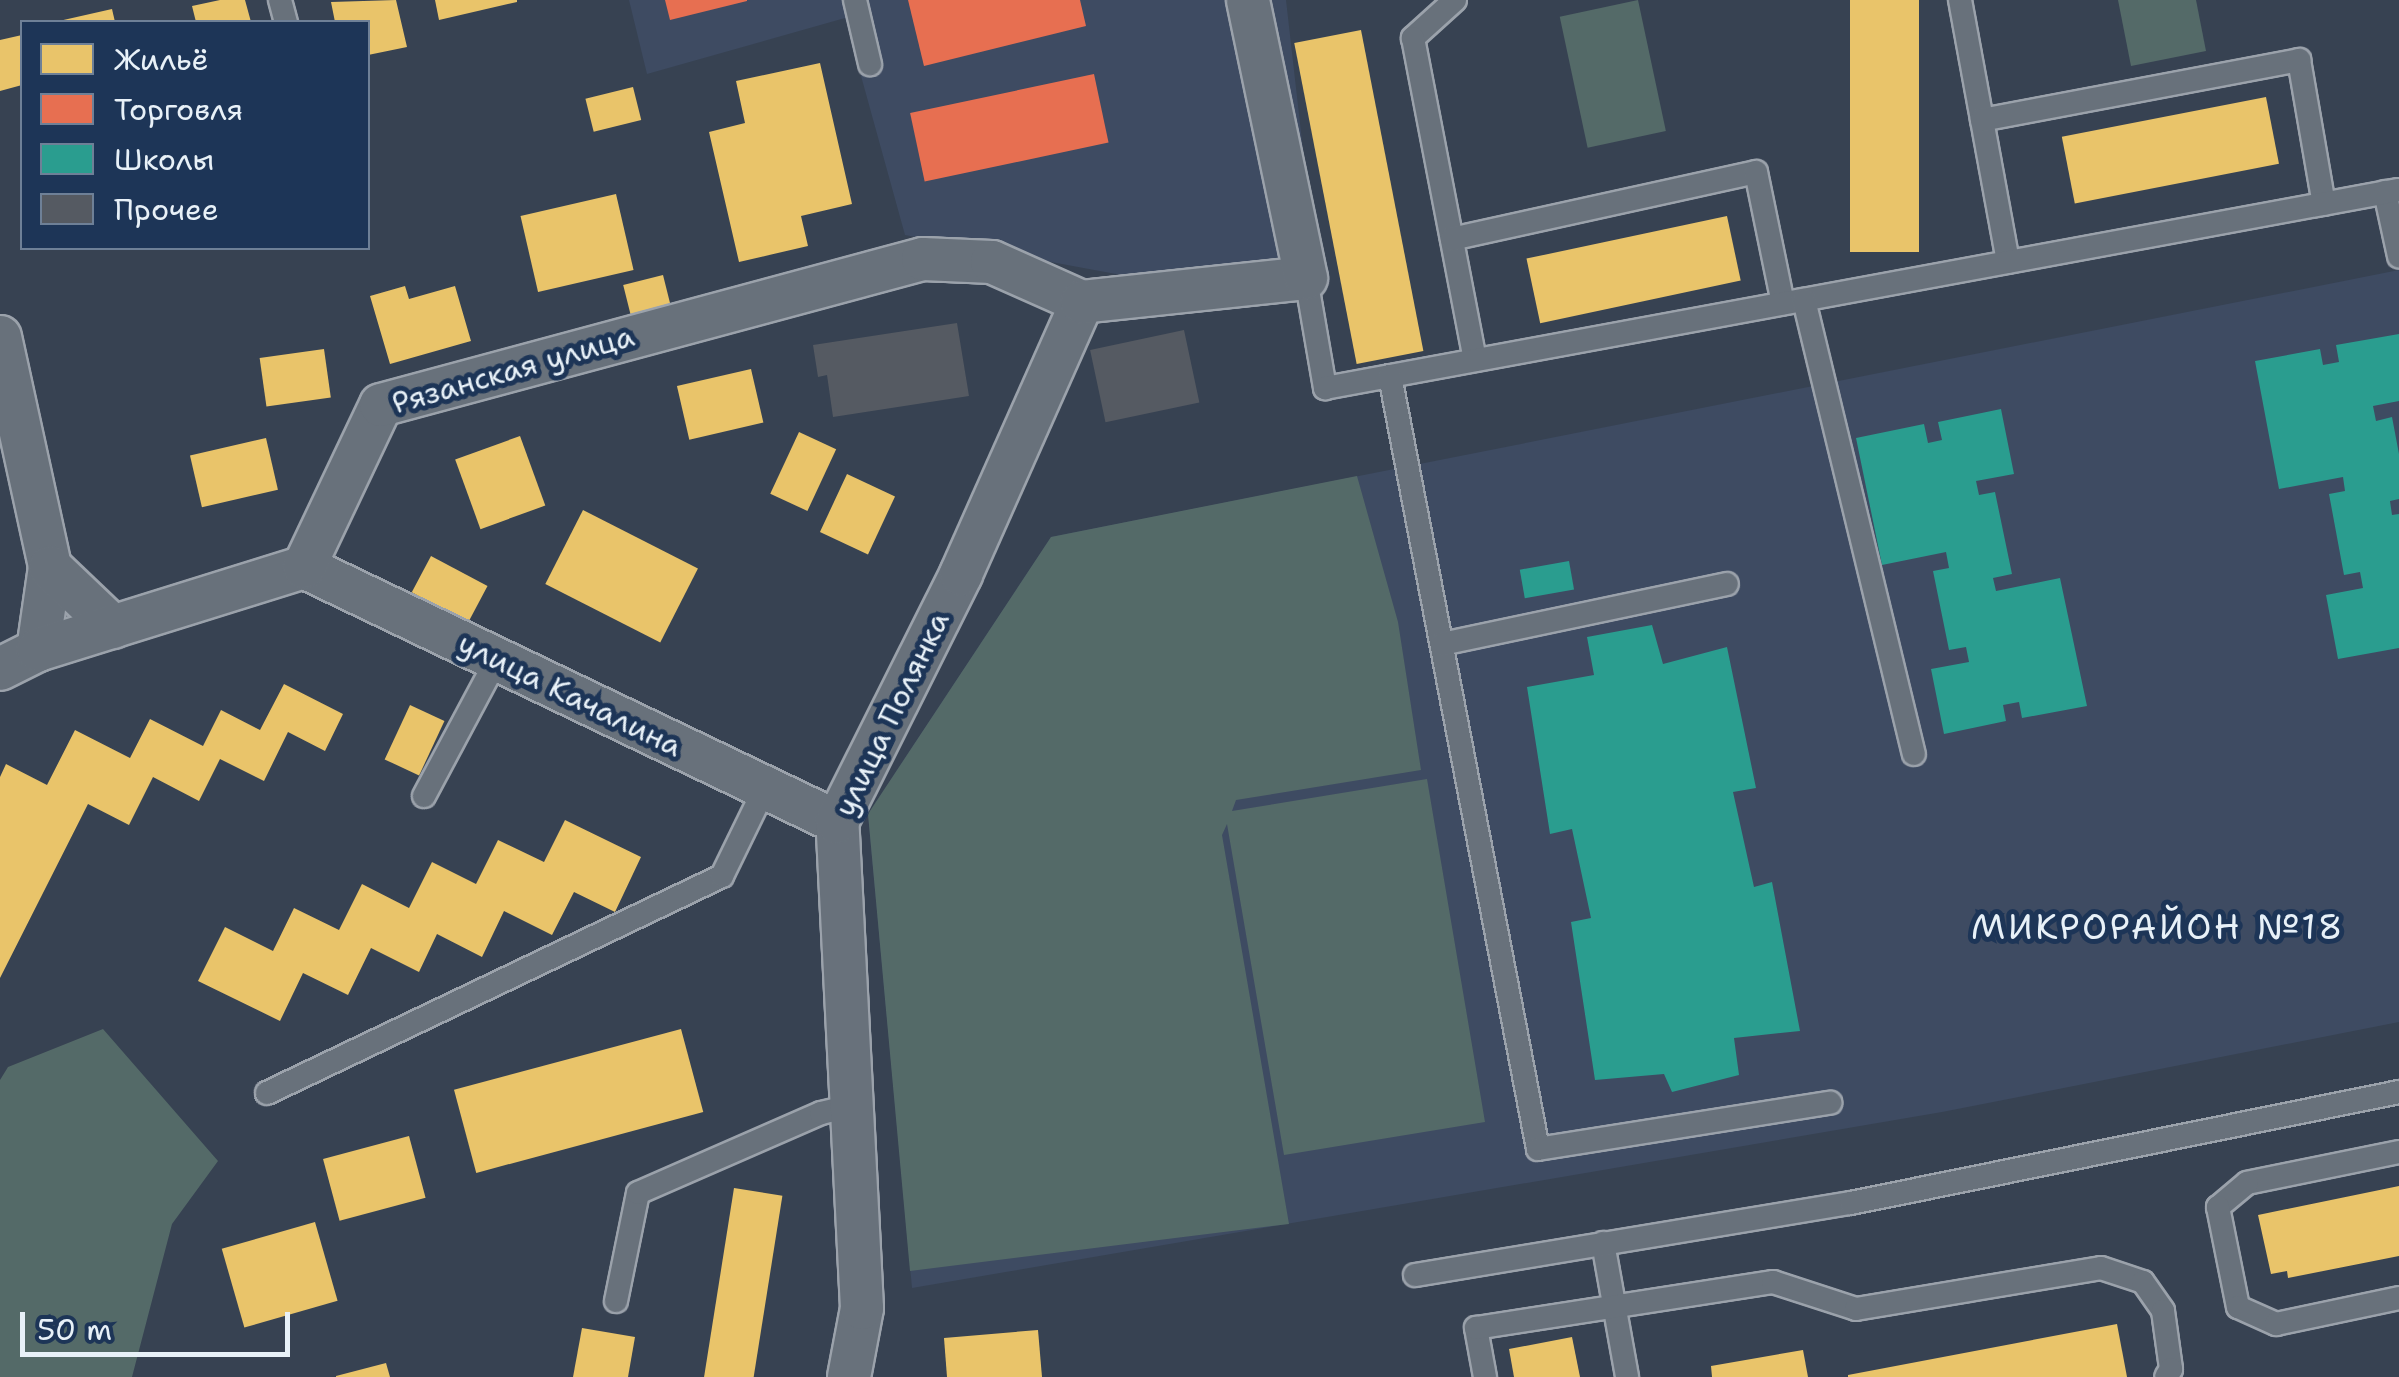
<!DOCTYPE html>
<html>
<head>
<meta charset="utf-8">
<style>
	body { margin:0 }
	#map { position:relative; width:2399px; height:1377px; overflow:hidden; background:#374252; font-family:"Shantell Sans",sans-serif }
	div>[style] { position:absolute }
	.built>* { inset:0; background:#3e4b62 }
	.green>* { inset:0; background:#546a68; transform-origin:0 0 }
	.homes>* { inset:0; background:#e9c46a; transform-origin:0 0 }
	.shops>* { inset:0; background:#e76f51; transform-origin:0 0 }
	.schools>* { inset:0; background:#2a9d8f; transform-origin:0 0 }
	.building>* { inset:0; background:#555a62; transform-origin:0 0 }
	.roads { filter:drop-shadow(2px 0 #9ba2ab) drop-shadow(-2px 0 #9ba2ab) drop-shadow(0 2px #9ba2ab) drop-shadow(0 -2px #9ba2ab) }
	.service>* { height:22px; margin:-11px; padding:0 11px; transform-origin:11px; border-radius:11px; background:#68717b }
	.minor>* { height:42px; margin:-21px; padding:0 21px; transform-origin:21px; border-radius:21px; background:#68717b }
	span { translate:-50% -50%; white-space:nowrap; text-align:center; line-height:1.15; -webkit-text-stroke:10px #1d3557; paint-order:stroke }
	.street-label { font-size:30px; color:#e8f1f8 }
	.quarter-label { font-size:35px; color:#e8f1f8; letter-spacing:2.5px }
	.legend { position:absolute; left:20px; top:20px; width:350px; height:230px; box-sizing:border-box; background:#1d3557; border:2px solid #6e8097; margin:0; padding:12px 18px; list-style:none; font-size:30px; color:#e8f1f8 }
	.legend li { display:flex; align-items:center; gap:20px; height:50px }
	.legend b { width:50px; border:2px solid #6e8097 }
	.scale { position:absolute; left:20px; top:1312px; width:270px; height:45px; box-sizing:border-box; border:5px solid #e8f1f8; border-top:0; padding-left:12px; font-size:30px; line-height:35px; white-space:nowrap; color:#e8f1f8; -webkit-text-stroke:8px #1d3557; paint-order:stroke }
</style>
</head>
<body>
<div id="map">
	<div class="built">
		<i style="clip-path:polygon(629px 0,1286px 0,1315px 255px,1143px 279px,905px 235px,845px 18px,647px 74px)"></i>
		<i style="clip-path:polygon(2399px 270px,2399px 1022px,1942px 1112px,912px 1288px,868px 814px,1051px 537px)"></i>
	</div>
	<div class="green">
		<i style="left:1638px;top:0;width:134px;height:80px;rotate:78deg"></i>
		<i style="clip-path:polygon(2118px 0,2196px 0,2206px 51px,2131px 66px)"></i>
		<i style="clip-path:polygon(1357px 476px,1398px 622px,1421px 770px,1236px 800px,1232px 811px,1427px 779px,1485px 1122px,1284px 1155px,1227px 824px,1222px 835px,1289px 1224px,910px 1271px,868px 814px,1051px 537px)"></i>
		<i style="clip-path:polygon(103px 1029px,218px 1161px,172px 1224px,132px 1377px,0 1377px,0 1080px,8px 1067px)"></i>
	</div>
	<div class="homes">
		<i style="clip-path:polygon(220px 0,245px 0,251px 22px,196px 22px,192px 6px)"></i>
		<i style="clip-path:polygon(396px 0,407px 47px,368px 55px,368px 22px,335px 22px,331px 2px)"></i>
		<i style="clip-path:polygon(435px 0,517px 0,517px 2px,439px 20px)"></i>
		<i style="left:1850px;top:0;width:69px;height:252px"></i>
		<i style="clip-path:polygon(112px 9px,115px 22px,60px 22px,59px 21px)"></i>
		<i style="left:1361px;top:30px;width:327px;height:68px;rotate:79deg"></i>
		<i style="clip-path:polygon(22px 35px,22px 85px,0 91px,0 40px)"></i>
		<i style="clip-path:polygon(820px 63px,852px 204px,801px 216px,808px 246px,739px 262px,709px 132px,745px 123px,736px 81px)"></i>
		<i style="left:633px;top:87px;width:34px;height:49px;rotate:76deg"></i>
		<i style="left:2266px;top:97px;width:68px;height:208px;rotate:79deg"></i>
		<i style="left:616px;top:194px;width:78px;height:98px;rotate:77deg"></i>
		<i style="left:1727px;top:216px;width:66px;height:205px;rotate:78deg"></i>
		<i style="left:663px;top:275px;width:32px;height:41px;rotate:76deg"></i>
		<i style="clip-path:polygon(405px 286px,409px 299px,455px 286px,471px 341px,390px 364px,370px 296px)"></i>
		<i style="left:324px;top:349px;width:49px;height:65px;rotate:82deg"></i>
		<i style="left:751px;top:369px;width:55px;height:76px;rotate:77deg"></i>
		<i style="left:799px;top:432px;width:41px;height:68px;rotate:25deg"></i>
		<i style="left:520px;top:436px;width:74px;height:69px;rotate:70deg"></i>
		<i style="left:266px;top:438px;width:53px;height:78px;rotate:77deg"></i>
		<i style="left:847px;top:474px;width:53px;height:64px;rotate:25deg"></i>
		<i style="left:583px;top:510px;width:129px;height:83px;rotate:27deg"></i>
		<i style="left:431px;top:556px;width:64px;height:41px;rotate:28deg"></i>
		<i style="clip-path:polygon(284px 684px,343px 714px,325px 751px,288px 732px,264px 781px,220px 759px,199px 801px,153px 777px,129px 825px,88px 804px,0 978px,0 777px,6px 764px,47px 785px,75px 730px,130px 758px,150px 719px,203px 746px,221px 710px,260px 730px)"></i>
		<i style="left:410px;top:705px;width:38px;height:60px;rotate:25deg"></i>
		<i style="clip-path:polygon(565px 820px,641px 857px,615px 912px,574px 892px,552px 935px,504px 911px,482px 957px,437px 934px,419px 972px,371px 948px,348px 995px,303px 973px,280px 1021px,198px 981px,225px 927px,273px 951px,294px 908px,339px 930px,362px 884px,409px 908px,432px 862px,476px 884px,498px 840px,544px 862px)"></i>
		<i style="left:681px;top:1029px;width:86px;height:235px;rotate:75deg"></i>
		<i style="left:409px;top:1136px;width:64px;height:89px;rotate:75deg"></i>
		<i style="clip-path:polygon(2399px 1186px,2399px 1256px,2288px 1278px,2287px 1271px,2271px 1274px,2258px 1215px)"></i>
		<i style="left:734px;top:1188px;width:49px;height:192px;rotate:9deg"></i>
		<i style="left:315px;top:1222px;width:82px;height:97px;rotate:74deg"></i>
		<i style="clip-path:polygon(2117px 1324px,2127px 1377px,1848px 1377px,1848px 1375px)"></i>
		<i style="clip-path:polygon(582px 1328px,635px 1337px,628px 1377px,573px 1377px)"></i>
		<i style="clip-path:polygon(1038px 1330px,1042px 1377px,947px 1377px,944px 1338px)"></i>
		<i style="clip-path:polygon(1572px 1337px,1580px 1377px,1514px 1377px,1509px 1349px)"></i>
		<i style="clip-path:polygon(1803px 1350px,1808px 1377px,1712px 1377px,1711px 1366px)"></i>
		<i style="clip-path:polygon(386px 1363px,390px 1377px,336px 1377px,336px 1376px)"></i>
	</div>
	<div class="shops">
		<i style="clip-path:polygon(665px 0,747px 0,747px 1px,670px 20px)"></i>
		<i style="clip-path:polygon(908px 0,1080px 0,1086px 26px,924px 66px)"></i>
		<i style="left:1094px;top:74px;width:70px;height:188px;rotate:78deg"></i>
	</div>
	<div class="schools">
		<i style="clip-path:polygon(2399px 334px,2399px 401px,2373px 406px,2376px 421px,2392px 417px,2399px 454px,2399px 499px,2390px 501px,2392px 515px,2399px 514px,2399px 648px,2338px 659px,2326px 595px,2363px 588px,2360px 572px,2344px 575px,2329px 494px,2345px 491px,2343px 477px,2279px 489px,2255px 361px,2320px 349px,2323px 365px,2339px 362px,2336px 345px)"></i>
		<i style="clip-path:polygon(2001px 409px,2014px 474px,1976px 481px,1979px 495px,1995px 492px,2012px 574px,1993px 578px,1996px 591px,2060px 578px,2087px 706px,2022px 718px,2019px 702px,2003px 705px,2006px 721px,1944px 734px,1931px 669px,1969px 662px,1966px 647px,1949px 650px,1933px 571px,1949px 568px,1946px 552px,1882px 565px,1856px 438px,1924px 424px,1928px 443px,1942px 440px,1938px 422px)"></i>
		<i style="left:1569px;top:561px;width:29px;height:50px;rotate:80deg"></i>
		<i style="clip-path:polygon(1652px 625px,1663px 664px,1727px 647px,1756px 788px,1733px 792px,1754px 887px,1772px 882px,1800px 1031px,1734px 1038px,1739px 1075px,1672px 1092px,1664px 1074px,1595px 1080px,1571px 922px,1591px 918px,1572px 829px,1550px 834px,1527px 687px,1594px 675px,1587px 637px)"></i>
	</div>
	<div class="building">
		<i style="clip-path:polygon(957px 323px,969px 396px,833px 417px,827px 375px,818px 377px,813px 345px)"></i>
		<i style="left:1184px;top:330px;width:74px;height:96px;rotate:78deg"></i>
	</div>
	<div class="roads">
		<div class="service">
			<i style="left:280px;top:0;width:23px;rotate:75deg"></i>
			<i style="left:855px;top:0;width:66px;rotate:76.8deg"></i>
			<i style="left:1455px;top:0;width:57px;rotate:137.9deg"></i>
			<i style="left:1413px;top:38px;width:328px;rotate:79.1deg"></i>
			<i style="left:1960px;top:0;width:266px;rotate:79.6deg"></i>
			<i style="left:1982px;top:120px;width:323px;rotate:-10.7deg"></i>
			<i style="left:2299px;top:60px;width:146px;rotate:80.2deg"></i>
			<i style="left:2385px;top:192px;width:66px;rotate:77.7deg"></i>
			<i style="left:1452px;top:239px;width:311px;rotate:-12.4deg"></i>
			<i style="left:1756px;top:172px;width:134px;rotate:78.4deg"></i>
			<i style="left:1306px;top:278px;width:112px;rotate:80.2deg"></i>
			<i style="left:1325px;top:388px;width:1092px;rotate:-10.45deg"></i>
			<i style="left:1804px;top:300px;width:467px;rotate:76.4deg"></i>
			<i style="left:1390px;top:376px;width:787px;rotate:79.16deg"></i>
			<i style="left:1538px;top:1149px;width:296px;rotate:-9deg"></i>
			<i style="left:1442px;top:644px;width:291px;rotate:-11.9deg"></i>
			<i style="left:424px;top:796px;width:155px;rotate:-61.9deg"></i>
			<i style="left:267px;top:1093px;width:504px;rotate:-25.5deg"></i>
			<i style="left:722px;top:876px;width:98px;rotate:-64deg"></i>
			<i style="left:2399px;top:1152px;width:155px;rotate:168.5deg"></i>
			<i style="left:2247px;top:1183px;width:38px;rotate:140deg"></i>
			<i style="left:2218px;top:1207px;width:102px;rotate:78.7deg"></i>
			<i style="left:2238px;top:1307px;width:42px;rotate:24.1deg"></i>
			<i style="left:2276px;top:1324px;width:126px;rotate:-11.9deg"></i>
			<i style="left:1603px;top:1243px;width:136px;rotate:79.8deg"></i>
			<i style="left:1415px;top:1275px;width:442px;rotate:-9.4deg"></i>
			<i style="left:1851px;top:1203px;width:559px;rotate:-11.45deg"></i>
			<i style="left:616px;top:1301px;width:110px;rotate:-78.5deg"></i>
			<i style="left:638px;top:1193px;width:200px;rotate:-23.6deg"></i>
			<i style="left:821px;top:1113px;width:32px;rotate:-13deg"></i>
			<i style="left:1485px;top:1377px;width:50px;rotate:-100.4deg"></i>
			<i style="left:1476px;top:1328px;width:301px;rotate:-8.8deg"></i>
			<i style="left:1773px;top:1282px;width:87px;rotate:18deg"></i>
			<i style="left:1856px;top:1309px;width:248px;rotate:-9.5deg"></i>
			<i style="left:2101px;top:1268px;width:44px;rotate:18.4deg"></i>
			<i style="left:2143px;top:1282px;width:35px;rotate:55deg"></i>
			<i style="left:2163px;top:1311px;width:59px;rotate:82.1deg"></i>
			<i style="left:2171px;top:1369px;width:9px;rotate:122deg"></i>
		</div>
		<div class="minor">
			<i style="left:0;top:337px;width:235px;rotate:77.7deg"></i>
			<i style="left:50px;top:567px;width:84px;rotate:98.2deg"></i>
			<i style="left:38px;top:650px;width:42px;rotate:153.4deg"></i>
			<i style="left:50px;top:567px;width:87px;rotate:43.6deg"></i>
			<i style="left:304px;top:567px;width:591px;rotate:25.57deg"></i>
			<i style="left:38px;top:650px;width:279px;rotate:-17.3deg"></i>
			<i style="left:304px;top:567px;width:179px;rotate:-64.6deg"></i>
			<i style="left:381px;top:405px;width:561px;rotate:-15.08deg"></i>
			<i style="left:923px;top:259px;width:69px;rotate:2.5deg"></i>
			<i style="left:992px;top:262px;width:98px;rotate:24deg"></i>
			<i style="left:849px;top:1377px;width:70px;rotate:-79.3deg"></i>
			<i style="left:862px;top:1308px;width:487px;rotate:-92.9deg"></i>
			<i style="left:837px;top:822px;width:277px;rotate:-63.4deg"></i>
			<i style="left:961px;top:574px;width:298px;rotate:-66deg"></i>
			<i style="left:1082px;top:302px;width:225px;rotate:-6.1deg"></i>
			<i style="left:1306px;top:278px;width:284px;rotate:-101.8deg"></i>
		</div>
	</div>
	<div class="street-label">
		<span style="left:513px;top:370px;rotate:-16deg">Рязанская улица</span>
		<span style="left:570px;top:695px;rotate:26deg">улица Качалина</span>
		<span style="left:892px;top:714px;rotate:-64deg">улица Полянка</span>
	</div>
	<div class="quarter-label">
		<span style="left:2158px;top:927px">МИКРОРАЙОН №18</span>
	</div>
	<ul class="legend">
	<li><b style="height:28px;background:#e9c46a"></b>Жильё</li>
	<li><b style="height:28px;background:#e76f51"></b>Торговля</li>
	<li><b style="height:28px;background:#2a9d8f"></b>Школы</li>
	<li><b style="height:28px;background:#555a62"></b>Прочее</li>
	</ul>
	<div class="scale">50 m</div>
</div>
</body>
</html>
